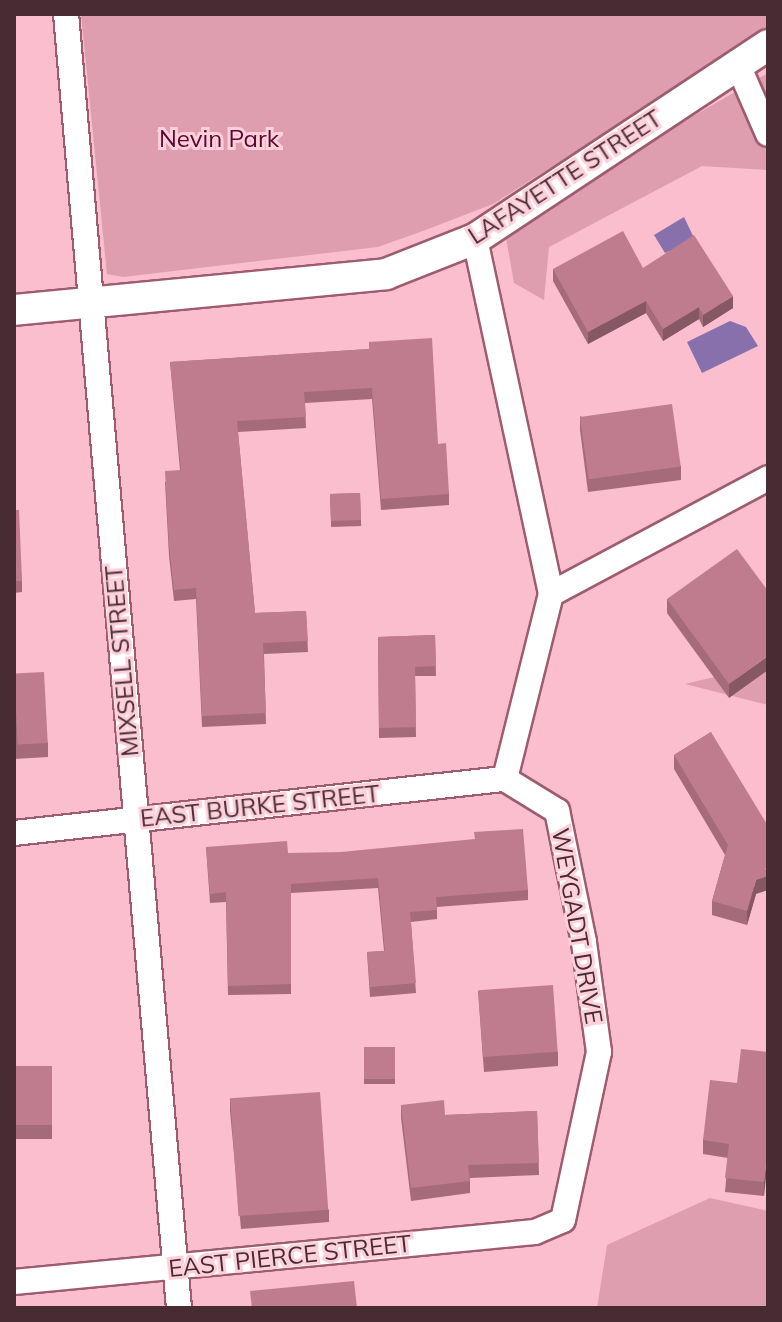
<!DOCTYPE html>
<html>
<head>
<meta charset="utf-8">
<style>
	body { margin:0 }
	#map { position:relative; width:782px; height:1322px; overflow:hidden; background:#fabece; font-family:Mulish,sans-serif }
	div>[style] { position:absolute }
	.green>* { inset:0; background:#df9eaf }
	.water>* { inset:0; background:#8770ab }
	.roads { filter:drop-shadow(2px 0 #9d5c6f) drop-shadow(-2px 0 #9d5c6f) drop-shadow(0 2px #9d5c6f) drop-shadow(0 -2px #9d5c6f) }
	.minor>* { height:24px; margin:-12px; padding:0 12px; transform-origin:12px; border-radius:12px; background:#fff }
	.tertiary>* { height:30px; margin:-15px; padding:0 15px; transform-origin:15px; border-radius:15px; background:#fff }
	.wall>* { inset:0; background:#a56b7b; transform-origin:0 0 }
	.shaded-wall>* { inset:0; background:#865764 }
	.building>* { inset:0; background:#c07c8f; transform-origin:0 0 }
	span { translate:-50% -50%; white-space:nowrap; text-align:center; line-height:1.15; -webkit-text-stroke:6px #fed0dc; paint-order:stroke }
	.park-label { font-size:24px; color:#5f052e }
	.street-label { font-size:24px; color:#482b33 }
	.frame { position:absolute; inset:0; border:16px solid #482b33; pointer-events:none }
</style>
</head>
<body>
<div id="map">
	<div class="green">
		<i style="clip-path:polygon(81px 14px,768px 14px,768px 29px,493px 204px,423px 231px,378px 247px,123px 277px,107px 274px)"></i>
		<i style="clip-path:polygon(768px 73px,768px 170px,702px 166px,549px 247px,544px 300px,514px 283px,506px 238px,593px 174px)"></i>
		<i style="clip-path:polygon(768px 664px,768px 705px,685px 684px)"></i>
		<i style="clip-path:polygon(710px 1198px,768px 1211px,768px 1308px,597px 1308px,607px 1245px)"></i>
	</div>
	<div class="water">
		<i style="clip-path:polygon(684px 217px,695px 240px,665px 253px,654px 235px)"></i>
		<i style="clip-path:polygon(730px 321px,746px 327px,758px 346px,702px 373px,687px 342px)"></i>
	</div>
	<div class="roads">
		<div class="minor">
			<i style="left:66px;top:14px;width:1299px;rotate:85.01deg"></i>
			<i style="left:738px;top:65px;width:75px;rotate:66.5deg"></i>
			<i style="left:475px;top:239px;width:363px;rotate:77.9deg"></i>
			<i style="left:551px;top:594px;width:191px;rotate:104deg"></i>
			<i style="left:551px;top:594px;width:246px;rotate:-28.1deg"></i>
			<i style="left:14px;top:833px;width:494px;rotate:-6.3deg"></i>
			<i style="left:14px;top:1282px;width:523px;rotate:-5.48deg"></i>
			<i style="left:535px;top:1232px;width:30px;rotate:-23deg"></i>
			<i style="left:563px;top:1220px;width:172px;rotate:-77.9deg"></i>
			<i style="left:599px;top:1052px;width:111px;rotate:-97.8deg"></i>
			<i style="left:584px;top:942px;width:134px;rotate:-101.6deg"></i>
			<i style="left:557px;top:811px;width:61px;rotate:-148.4deg"></i>
		</div>
		<div class="tertiary">
			<i style="left:14px;top:310px;width:374px;rotate:-5.5deg"></i>
			<i style="left:386px;top:274px;width:96px;rotate:-21.5deg"></i>
			<i style="left:475px;top:239px;width:351px;rotate:-33.5deg"></i>
		</div>
	</div>
	<div class="wall">
		<i style="clip-path:polygon(643px 268px,733px 308px,703px 327px,699px 319px,663px 341px,646px 313px,588px 344px,553px 281px,553px 269px)"></i>
		<i style="clip-path:polygon(369px 349px,438px 444px,449px 494px,449px 505px,381px 510px,372px 399px,305px 403px,306px 428px,238px 432px,255px 613px,306px 611px,308px 652px,264px 654px,266px 724px,202px 727px,196px 599px,174px 601px,169px 556px,165px 482px,180px 470px,170px 362px)"></i>
		<i style="clip-path:polygon(580px 416px,681px 466px,681px 480px,588px 492px,580px 430px)"></i>
		<i style="left:360px;top:493px;width:33px;height:30px;rotate:88deg"></i>
		<i style="clip-path:polygon(14px 510px,22px 581px,22px 592px,14px 593px)"></i>
		<i style="clip-path:polygon(768px 591px,729px 698px,667px 613px,667px 599px)"></i>
		<i style="clip-path:polygon(435px 635px,436px 676px,415px 676px,416px 737px,379px 738px,378px 637px)"></i>
		<i style="clip-path:polygon(14px 674px,48px 743px,48px 757px,14px 759px)"></i>
		<i style="clip-path:polygon(711px 732px,756px 894px,747px 925px,712px 915px,712px 901px,725px 855px,674px 769px,674px 755px)"></i>
		<i style="clip-path:polygon(206px 847px,288px 853px,528px 890px,528px 900px,437px 907px,437px 919px,411px 922px,416px 993px,370px 997px,367px 952px,384px 951px,378px 888px,291px 893px,291px 994px,228px 995px,226px 902px,210px 903px)"></i>
		<i style="clip-path:polygon(478px 991px,558px 1052px,558px 1066px,484px 1072px)"></i>
		<i style="left:364px;top:1047px;width:31px;height:37px"></i>
		<i style="clip-path:polygon(768px 1052px,764px 1196px,725px 1192px,728px 1158px,703px 1154px,703px 1140px,737px 1083px)"></i>
		<i style="left:14px;top:1066px;width:38px;height:73px"></i>
		<i style="clip-path:polygon(230px 1098px,329px 1210px,329px 1222px,241px 1229px,230px 1111px)"></i>
		<i style="clip-path:polygon(401px 1105px,445px 1115px,537px 1111px,539px 1175px,470px 1178px,470px 1193px,411px 1201px,401px 1118px)"></i>
	</div>
	<div class="shaded-wall">
		<i style="clip-path:polygon(733px 296px,733px 308px,703px 327px,703px 315px)"></i>
		<i style="clip-path:polygon(646px 301px,646px 313px,588px 344px,588px 332px)"></i>
		<i style="clip-path:polygon(699px 307px,699px 319px,663px 341px,663px 329px)"></i>
		<i style="clip-path:polygon(768px 656px,768px 670px,729px 698px,729px 684px)"></i>
		<i style="clip-path:polygon(768px 867px,768px 890px,756px 894px,747px 925px,747px 911px,756px 880px)"></i>
		<i style="clip-path:polygon(768px 1146px,768px 1160px,764px 1196px,764px 1182px)"></i>
	</div>
	<div class="building">
		<i style="clip-path:polygon(623px 231px,643px 268px,694px 235px,733px 296px,703px 315px,699px 307px,663px 329px,646px 301px,588px 332px,553px 269px)"></i>
		<i style="clip-path:polygon(432px 338px,438px 444px,446px 443px,449px 494px,381px 499px,372px 388px,304px 392px,306px 417px,237px 421px,255px 613px,306px 611px,308px 641px,263px 643px,266px 713px,202px 716px,196px 588px,174px 590px,169px 545px,165px 471px,181px 470px,170px 362px,369px 349px,369px 342px)"></i>
		<i style="left:672px;top:404px;width:63px;height:93px;rotate:82deg"></i>
		<i style="left:360px;top:493px;width:27px;height:30px;rotate:88deg"></i>
		<i style="clip-path:polygon(14px 510px,19px 510px,22px 581px,14px 581px)"></i>
		<i style="clip-path:polygon(737px 549px,768px 591px,768px 656px,729px 684px,667px 599px)"></i>
		<i style="clip-path:polygon(435px 635px,436px 666px,415px 667px,416px 727px,379px 728px,378px 637px)"></i>
		<i style="left:44px;top:672px;width:71px;height:30px;rotate:87deg"></i>
		<i style="clip-path:polygon(711px 732px,768px 826px,768px 867px,765px 869px,768px 876px,756px 880px,747px 911px,712px 901px,728px 845px,674px 755px)"></i>
		<i style="clip-path:polygon(523px 829px,528px 890px,436px 897px,437px 910px,410px 912px,416px 983px,370px 987px,367px 952px,385px 951px,378px 878px,291px 884px,291px 984px,228px 986px,226px 892px,210px 894px,206px 847px,287px 841px,288px 853px,341px 852px,475px 839px,474px 832px)"></i>
		<i style="left:553px;top:985px;width:67px;height:75px;rotate:86deg"></i>
		<i style="left:364px;top:1047px;width:31px;height:32px"></i>
		<i style="clip-path:polygon(741px 1049px,768px 1052px,768px 1146px,764px 1182px,725px 1178px,729px 1144px,703px 1140px,710px 1080px,737px 1083px)"></i>
		<i style="left:14px;top:1066px;width:38px;height:59px"></i>
		<i style="left:320px;top:1092px;width:118px;height:90px;rotate:86deg"></i>
		<i style="clip-path:polygon(444px 1100px,445px 1115px,537px 1111px,539px 1163px,468px 1165px,470px 1181px,411px 1188px,401px 1105px)"></i>
		<i style="clip-path:polygon(354px 1281px,357px 1308px,252px 1308px,250px 1291px)"></i>
	</div>
	<div class="park-label">
		<span style="left:219px;top:139px">Nevin Park</span>
	</div>
	<div class="street-label">
		<span style="left:565px;top:177px;rotate:-33deg">LAFAYETTE STREET</span>
		<span style="left:122px;top:661px;rotate:-95deg">MIXSELL STREET</span>
		<span style="left:260px;top:806px;rotate:-6deg">EAST BURKE STREET</span>
		<span style="left:577px;top:926px;rotate:80deg">WEYGADT DRIVE</span>
		<span style="left:290px;top:1256px;rotate:-6deg">EAST PIERCE STREET</span>
	</div>
	<div class="frame"></div>
</div>
</body>
</html>
